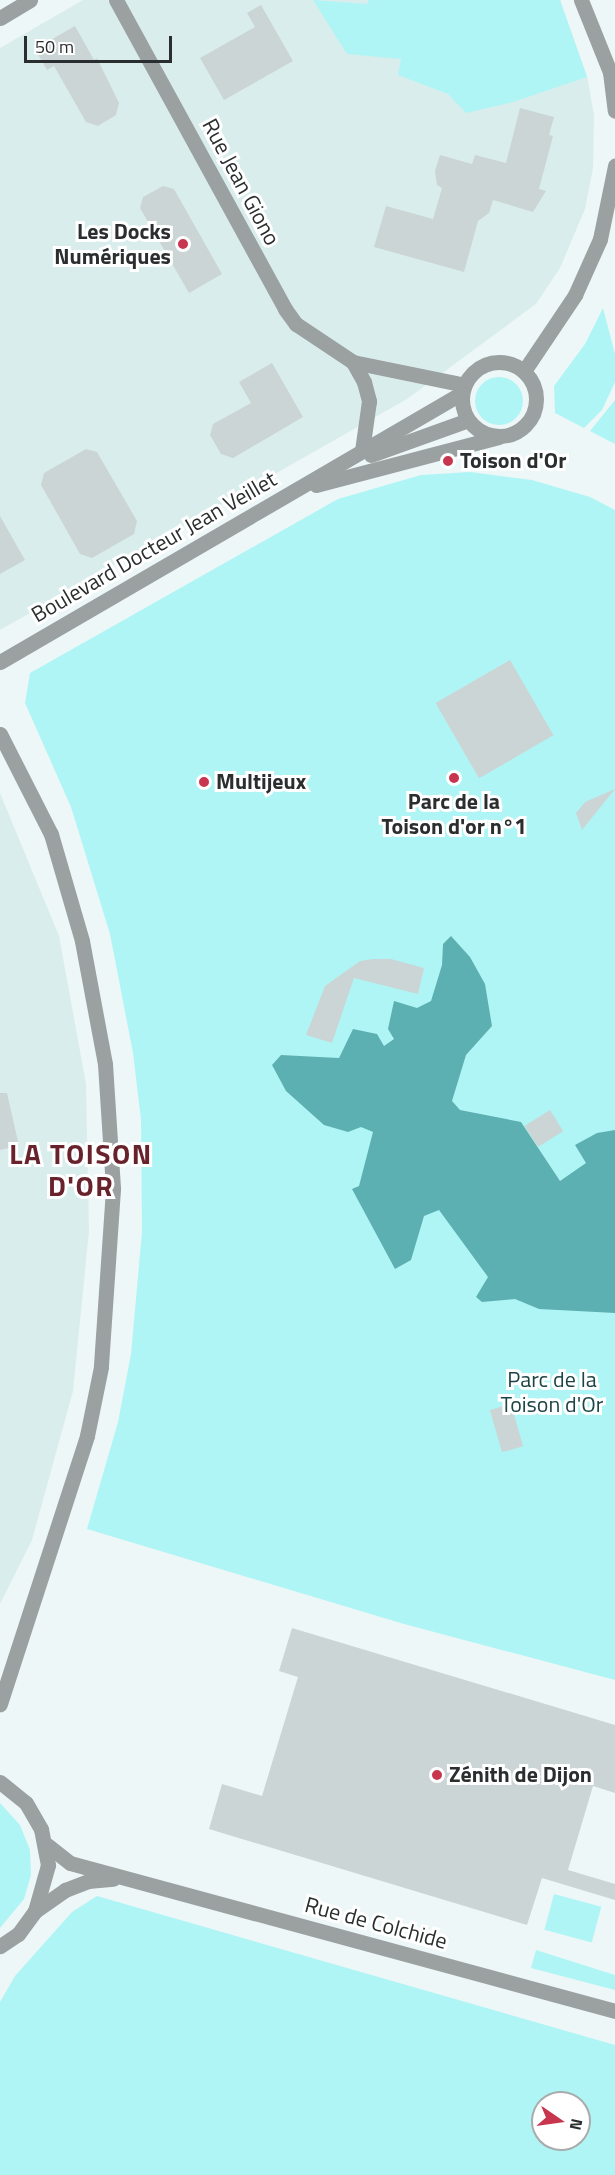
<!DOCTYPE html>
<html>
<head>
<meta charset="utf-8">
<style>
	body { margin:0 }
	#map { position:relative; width:615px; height:2175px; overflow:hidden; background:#edf7f7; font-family:"Titillium Web",sans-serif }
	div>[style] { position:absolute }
	.built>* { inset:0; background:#d9edec }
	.green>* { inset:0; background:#b0f5f5; transform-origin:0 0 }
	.round { border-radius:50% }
	.water>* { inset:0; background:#5db0b1 }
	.building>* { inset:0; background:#cbd5d5; transform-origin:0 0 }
	.minor>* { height:15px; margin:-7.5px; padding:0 7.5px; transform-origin:7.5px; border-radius:7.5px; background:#9ba0a0 }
	.minor>.ring { margin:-7.5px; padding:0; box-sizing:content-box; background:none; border:15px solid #9ba0a0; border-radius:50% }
	.dots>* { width:16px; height:16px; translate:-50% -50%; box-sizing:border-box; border:3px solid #fff; border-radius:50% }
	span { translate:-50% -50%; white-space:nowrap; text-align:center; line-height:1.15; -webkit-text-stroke:6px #fff; paint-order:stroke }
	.street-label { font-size:22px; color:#2a2e2e }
	.poi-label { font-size:22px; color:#2a2e2e; font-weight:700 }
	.right { translate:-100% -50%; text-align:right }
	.left { translate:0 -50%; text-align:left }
	.park-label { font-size:22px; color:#1d4445 }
	.district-label { font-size:28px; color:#68222b; font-weight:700; letter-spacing:1.5px }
	.north { position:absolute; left:531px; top:2091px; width:60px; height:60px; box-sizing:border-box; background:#fff; border:2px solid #aaabab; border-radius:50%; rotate:103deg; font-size:16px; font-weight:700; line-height:24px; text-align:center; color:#2a2e2e }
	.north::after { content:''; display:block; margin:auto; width:21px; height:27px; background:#c7364e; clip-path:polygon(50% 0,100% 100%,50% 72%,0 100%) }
	.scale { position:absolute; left:24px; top:36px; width:148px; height:27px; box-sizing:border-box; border:3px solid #2a2e2e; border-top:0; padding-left:8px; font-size:18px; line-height:21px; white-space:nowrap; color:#2a2e2e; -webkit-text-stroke:4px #fff; paint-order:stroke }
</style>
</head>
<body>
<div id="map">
	<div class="built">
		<i style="clip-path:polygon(83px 0,560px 0,587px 76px,594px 115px,593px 168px,585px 209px,560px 268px,536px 304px,407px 399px,0 630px,0 48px)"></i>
		<i style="clip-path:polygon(0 793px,59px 936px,86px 1084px,89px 1231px,73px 1391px,32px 1540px,0 1604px)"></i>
	</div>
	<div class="green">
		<i style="clip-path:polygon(313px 0,367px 4px,369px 0,560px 0,587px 77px,513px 102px,466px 113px,448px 94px,398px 75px,401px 59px,347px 54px)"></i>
		<i style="clip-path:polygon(603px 308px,615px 354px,615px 382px,602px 410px,584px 428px,555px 413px,554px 386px,585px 344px)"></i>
		<i class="round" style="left:475px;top:377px;width:48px;height:48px"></i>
		<i style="clip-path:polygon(615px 400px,615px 444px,590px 431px)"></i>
		<i style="clip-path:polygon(470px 472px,532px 480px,590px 497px,615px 510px,615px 1680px,404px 1624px,87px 1529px,118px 1422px,131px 1354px,142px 1232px,141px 1120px,133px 1053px,110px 934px,71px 807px,25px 703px,30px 673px,338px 499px,421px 475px)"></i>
		<i style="clip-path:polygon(0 1803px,20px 1825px,30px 1850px,31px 1875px,24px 1899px,0 1928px)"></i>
		<i style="left:554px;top:1894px;width:49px;height:37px;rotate:15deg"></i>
		<i style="clip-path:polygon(evenodd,97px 1896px,615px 2045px,615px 2175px,0 2175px,0 2002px,15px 1976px,72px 1912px,97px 1896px,543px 2103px,579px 2103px,579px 2139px,543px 2139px,543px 2103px)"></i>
		<i style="clip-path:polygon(536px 1950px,615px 1975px,615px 1990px,531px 1968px)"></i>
	</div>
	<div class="water">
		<i style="clip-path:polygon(451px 936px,470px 957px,485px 984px,492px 1026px,466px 1055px,452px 1101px,460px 1110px,521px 1122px,560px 1181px,586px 1163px,575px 1145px,597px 1133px,615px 1130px,615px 1313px,539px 1309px,515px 1299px,482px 1302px,476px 1297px,488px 1277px,439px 1210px,424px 1216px,411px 1260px,395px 1269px,352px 1189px,359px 1186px,373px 1132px,361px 1127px,348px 1132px,324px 1125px,286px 1091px,272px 1065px,281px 1055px,339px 1058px,353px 1029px,377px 1034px,384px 1046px,394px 1039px,388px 1029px,394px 1001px,417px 1008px,431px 1001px,442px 965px,443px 944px)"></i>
	</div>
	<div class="building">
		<i style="clip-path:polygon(261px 5px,293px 61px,224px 100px,200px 58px,255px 27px,247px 13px)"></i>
		<i style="clip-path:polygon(75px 26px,94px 60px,97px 58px,119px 103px,116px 115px,98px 126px,86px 122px,54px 66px,47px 70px,35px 49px)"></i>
		<i style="clip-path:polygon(520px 108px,554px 117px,549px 135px,553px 136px,539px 189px,546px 191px,533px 212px,493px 200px,489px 213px,478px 221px,464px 272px,374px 247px,386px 206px,433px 219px,442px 188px,437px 185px,435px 171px,440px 155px,472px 164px,475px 155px,506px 163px)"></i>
		<i style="clip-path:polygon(163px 186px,174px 189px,222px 274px,189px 293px,140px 208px,143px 197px)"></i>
		<i style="clip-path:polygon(272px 363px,303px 417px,233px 458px,221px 454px,210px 435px,213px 424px,251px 403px,239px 382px)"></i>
		<i style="clip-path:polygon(86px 449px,97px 452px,137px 521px,134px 534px,92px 558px,80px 554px,41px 485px,44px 473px)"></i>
		<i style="clip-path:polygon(0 516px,25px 560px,0 574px)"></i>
		<i style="left:510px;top:660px;width:87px;height:86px;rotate:60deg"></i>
		<i style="clip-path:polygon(615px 789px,582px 830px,576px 813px,585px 802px)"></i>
		<i style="clip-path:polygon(373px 959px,391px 959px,424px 968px,418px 994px,354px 978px,332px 1043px,306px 1035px,325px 986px,360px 961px)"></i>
		<i style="clip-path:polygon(0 1093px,7px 1093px,19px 1146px,0 1150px)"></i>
		<i style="left:550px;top:1110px;width:25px;height:30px;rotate:58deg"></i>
		<i style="left:511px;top:1404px;width:44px;height:22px;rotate:74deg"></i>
		<i style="clip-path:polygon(292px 1628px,615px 1725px,615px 1793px,593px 1786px,568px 1870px,615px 1884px,615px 1900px,542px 1878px,527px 1925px,209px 1829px,222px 1784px,262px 1796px,298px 1677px,279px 1671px)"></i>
	</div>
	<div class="minor">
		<i style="left:116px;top:0;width:352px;rotate:61.3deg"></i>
		<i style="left:285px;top:309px;width:19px;rotate:54deg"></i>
		<i style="left:296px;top:324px;width:69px;rotate:33.7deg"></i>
		<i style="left:353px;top:362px;width:114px;rotate:11.6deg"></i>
		<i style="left:581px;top:0;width:78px;rotate:68.1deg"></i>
		<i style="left:610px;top:72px;width:39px;rotate:83deg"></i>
		<i style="left:0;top:18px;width:35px;rotate:-31deg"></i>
		<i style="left:353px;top:362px;width:23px;rotate:61deg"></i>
		<i style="left:364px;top:382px;width:20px;rotate:75deg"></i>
		<i style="left:369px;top:401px;width:50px;rotate:98deg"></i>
		<i class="ring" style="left:462px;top:362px;width:59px;height:59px"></i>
		<i style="left:524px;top:371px;width:92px;rotate:-56.1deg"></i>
		<i style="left:575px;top:295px;width:61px;rotate:-65.9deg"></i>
		<i style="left:600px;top:239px;width:75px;rotate:-78.4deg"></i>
		<i style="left:371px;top:455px;width:103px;rotate:-19.8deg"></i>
		<i style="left:316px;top:485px;width:189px;rotate:-14.7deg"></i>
		<i style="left:0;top:662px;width:535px;rotate:-30.21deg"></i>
		<i style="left:0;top:734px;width:112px;rotate:63deg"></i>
		<i style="left:51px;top:834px;width:111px;rotate:73.8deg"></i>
		<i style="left:82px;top:941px;width:125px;rotate:79.4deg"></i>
		<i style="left:105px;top:1064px;width:125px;rotate:86.3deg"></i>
		<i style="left:113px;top:1189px;width:178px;rotate:93.9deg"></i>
		<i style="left:101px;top:1367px;width:70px;rotate:101.5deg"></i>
		<i style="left:87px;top:1436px;width:282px;rotate:108deg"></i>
		<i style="left:0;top:1782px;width:33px;rotate:39deg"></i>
		<i style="left:26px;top:1803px;width:30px;rotate:60deg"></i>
		<i style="left:41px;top:1829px;width:37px;rotate:79deg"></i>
		<i style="left:48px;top:1865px;width:48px;rotate:105.8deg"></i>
		<i style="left:35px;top:1911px;width:29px;rotate:126deg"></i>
		<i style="left:18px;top:1934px;width:22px;rotate:146deg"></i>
		<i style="left:47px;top:1845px;width:29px;rotate:38deg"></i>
		<i style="left:70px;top:1863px;width:565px;rotate:15.19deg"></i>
		<i style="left:35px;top:1911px;width:37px;rotate:-35deg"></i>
		<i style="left:65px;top:1890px;width:25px;rotate:-21deg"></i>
		<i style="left:88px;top:1881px;width:25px;rotate:-5deg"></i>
	</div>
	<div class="dots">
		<i style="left:183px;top:244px;background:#c7364e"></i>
		<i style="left:448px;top:461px;background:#c7364e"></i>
		<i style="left:454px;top:778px;background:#c7364e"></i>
		<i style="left:204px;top:782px;background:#c7364e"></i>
		<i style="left:437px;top:1775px;background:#c7364e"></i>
	</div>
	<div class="street-label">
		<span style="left:241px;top:182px;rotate:62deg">Rue Jean Giono</span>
		<span style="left:154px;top:547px;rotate:-30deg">Boulevard Docteur Jean Veillet</span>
		<span style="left:376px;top:1923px;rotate:15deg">Rue de Colchide</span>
	</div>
	<div class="poi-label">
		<span class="right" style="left:171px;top:244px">Les Docks<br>Numériques</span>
		<span class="left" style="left:460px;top:461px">Toison d'Or</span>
		<span class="left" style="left:216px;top:782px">Multijeux</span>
		<span style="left:454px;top:814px">Parc de la<br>Toison d'or n°1</span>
		<span class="left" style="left:449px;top:1775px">Zénith de Dijon</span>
	</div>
	<div class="park-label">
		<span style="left:552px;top:1392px">Parc de la<br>Toison d'Or</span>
	</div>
	<div class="district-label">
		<span style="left:81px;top:1170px">LA TOISON<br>D'OR</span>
	</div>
	<div class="north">N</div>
	<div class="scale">50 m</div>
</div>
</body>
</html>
